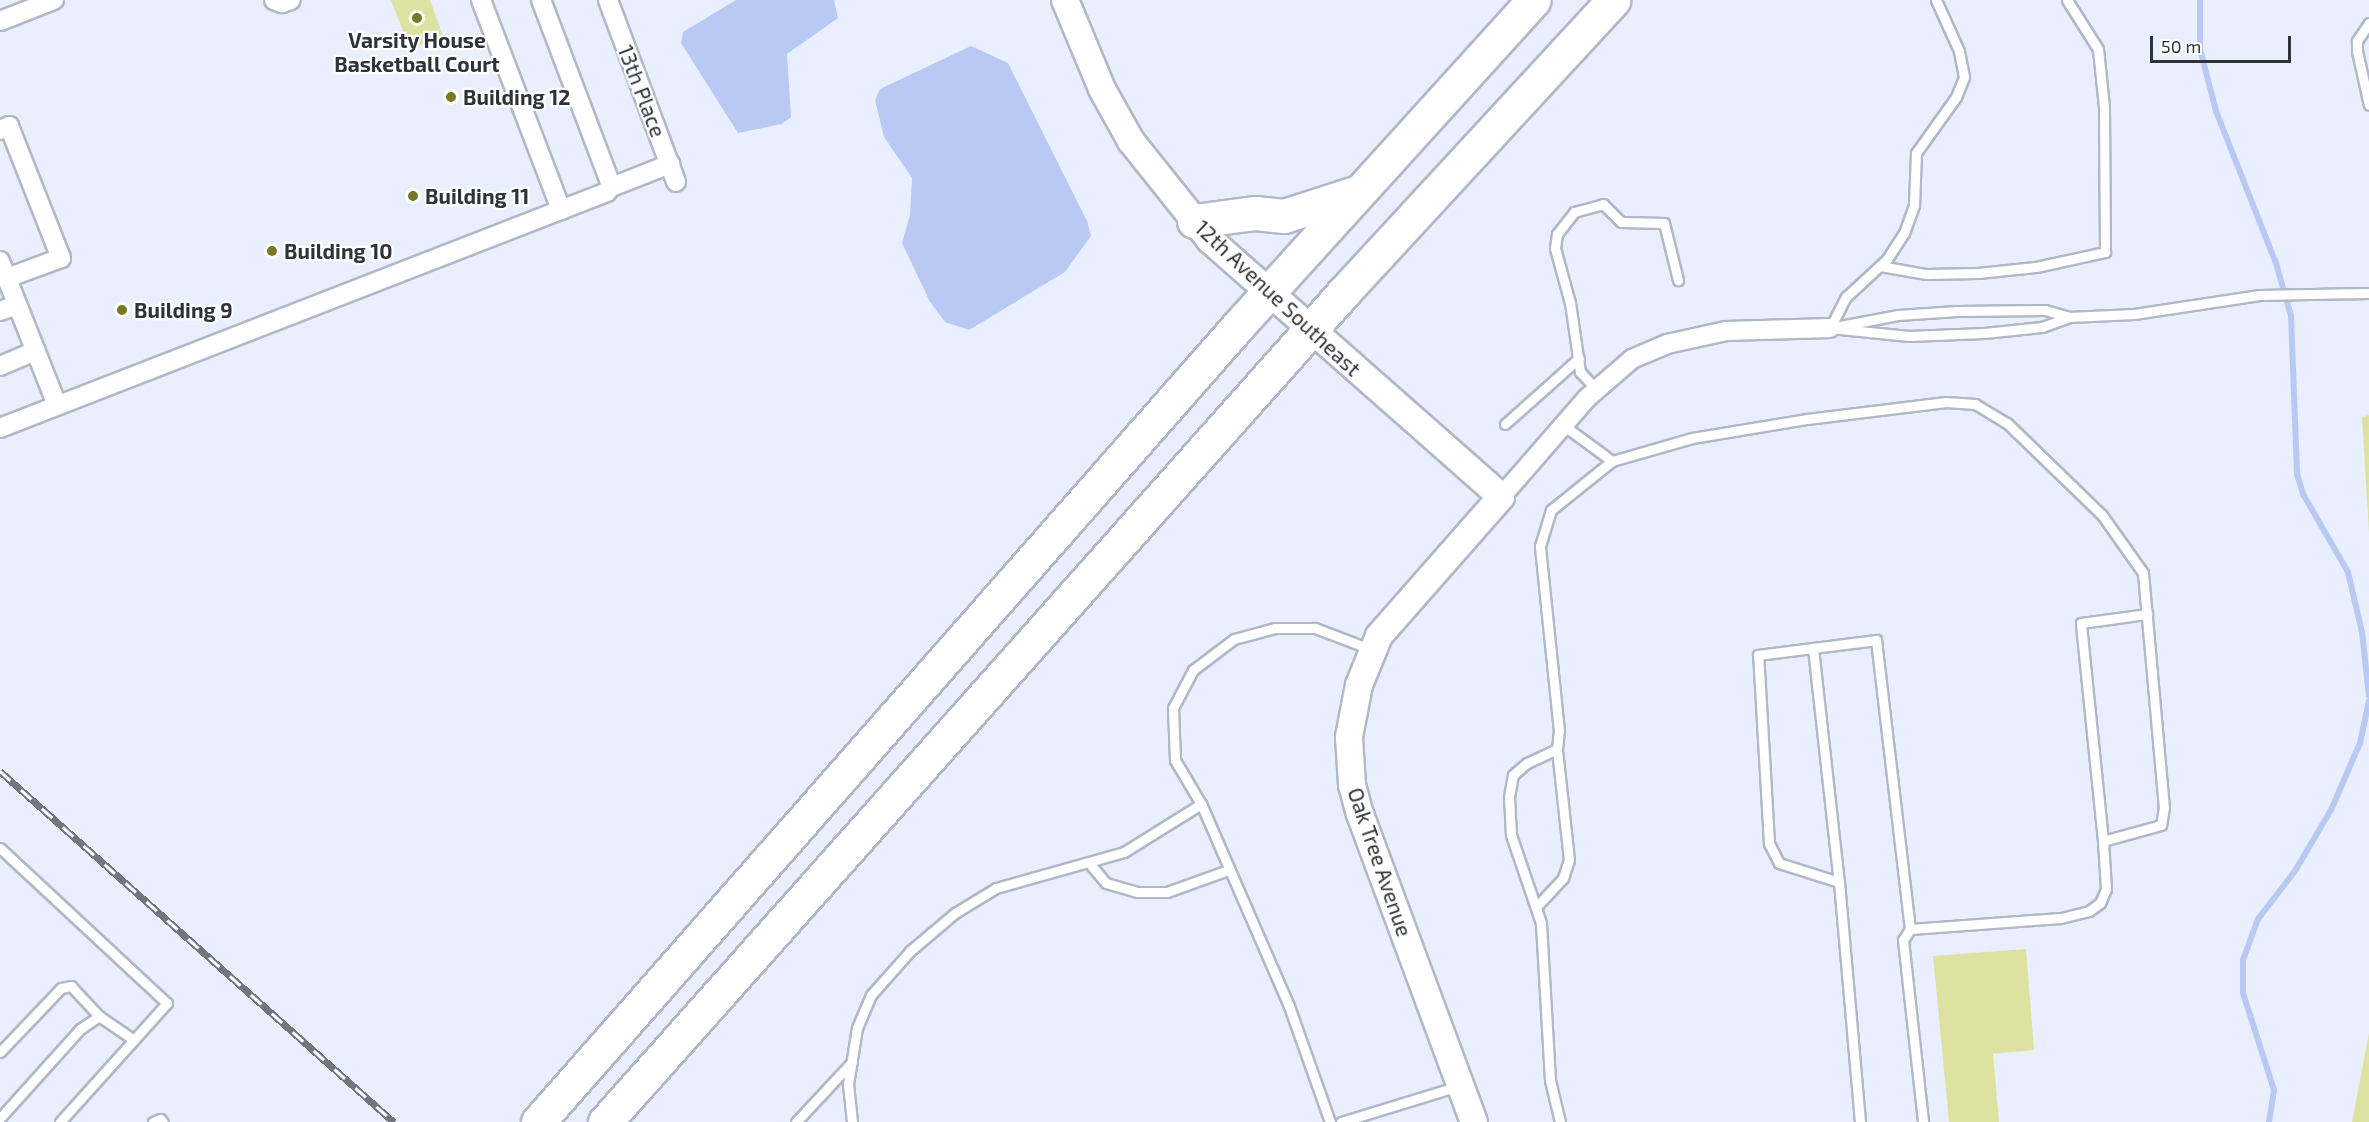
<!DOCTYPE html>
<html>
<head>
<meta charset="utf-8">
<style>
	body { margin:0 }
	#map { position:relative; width:2369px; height:1122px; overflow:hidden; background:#e9effe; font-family:"Exo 2",sans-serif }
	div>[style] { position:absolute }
	.green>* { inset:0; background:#dde2a0 }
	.water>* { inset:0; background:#b8caf3 }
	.stream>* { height:6px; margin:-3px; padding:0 3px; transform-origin:3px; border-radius:3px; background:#b8caf3 }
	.roads { filter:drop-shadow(2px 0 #b1b8c6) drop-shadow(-2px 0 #b1b8c6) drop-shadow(0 2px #b1b8c6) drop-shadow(0 -2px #b1b8c6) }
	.lane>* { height:9px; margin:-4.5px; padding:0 4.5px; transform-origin:4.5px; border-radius:4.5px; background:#fff }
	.street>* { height:18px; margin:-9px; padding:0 9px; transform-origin:9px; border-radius:9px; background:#fff }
	.secondary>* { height:26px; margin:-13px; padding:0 13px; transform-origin:13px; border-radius:13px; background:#fff }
	.highway>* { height:33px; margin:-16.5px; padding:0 16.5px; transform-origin:16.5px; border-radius:16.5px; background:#fff }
	.rail>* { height:7px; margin-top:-3.5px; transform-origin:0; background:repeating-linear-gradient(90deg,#fff 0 14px,#72767f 0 28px); box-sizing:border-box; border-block:2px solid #72767f }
	.dots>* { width:16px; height:16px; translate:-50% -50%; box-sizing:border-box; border:3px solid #fff; border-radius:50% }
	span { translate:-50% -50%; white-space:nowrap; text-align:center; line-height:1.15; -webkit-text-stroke:4.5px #fff; paint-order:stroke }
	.poi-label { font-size:21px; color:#2f3237; font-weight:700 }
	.left { translate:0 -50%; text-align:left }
	.street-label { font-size:21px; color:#2f3237 }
	.scale { position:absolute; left:2150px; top:36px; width:141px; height:27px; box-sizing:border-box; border:3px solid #2f3237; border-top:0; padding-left:8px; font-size:18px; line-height:21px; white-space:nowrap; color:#2f3237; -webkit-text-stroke:4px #fff; paint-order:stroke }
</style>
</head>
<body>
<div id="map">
	<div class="green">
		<i style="clip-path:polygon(391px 0,430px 0,443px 36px,410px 49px)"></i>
		<i style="clip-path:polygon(2369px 415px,2369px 533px,2362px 417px)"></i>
		<i style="clip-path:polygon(2026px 949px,2034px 1050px,1993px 1054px,1999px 1122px,1949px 1122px,1933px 956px)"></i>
		<i style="clip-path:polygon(2369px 1033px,2369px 1122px,2352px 1122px)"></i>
	</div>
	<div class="water">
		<i style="clip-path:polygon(736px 0,834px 0,838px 18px,787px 54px,791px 117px,782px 124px,738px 133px,681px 43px,683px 32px)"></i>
		<i style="clip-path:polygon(971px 46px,1008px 63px,1087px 221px,1091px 236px,1065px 272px,969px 330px,945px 322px,930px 302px,902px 243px,910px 215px,912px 178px,884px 137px,875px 100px,880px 89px)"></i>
	</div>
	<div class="stream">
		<i style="left:2200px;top:0;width:49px;rotate:90deg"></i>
		<i style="left:2200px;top:49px;width:64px;rotate:75.5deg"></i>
		<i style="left:2216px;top:111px;width:163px;rotate:68.5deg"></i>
		<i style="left:2276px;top:263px;width:55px;rotate:74.2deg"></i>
		<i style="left:2291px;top:316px;width:158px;rotate:87.8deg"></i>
		<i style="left:2297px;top:474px;width:21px;rotate:73deg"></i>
		<i style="left:2303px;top:494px;width:90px;rotate:60deg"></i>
		<i style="left:2348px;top:572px;width:62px;rotate:76.9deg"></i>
		<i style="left:2362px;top:632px;width:64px;rotate:83.8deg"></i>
		<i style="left:2269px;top:1122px;width:32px;rotate:-81deg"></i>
		<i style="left:2274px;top:1090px;width:102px;rotate:-107.7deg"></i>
		<i style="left:2243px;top:993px;width:33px;rotate:-90deg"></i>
		<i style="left:2243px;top:960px;width:44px;rotate:-69.9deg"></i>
		<i style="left:2258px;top:919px;width:61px;rotate:-52.4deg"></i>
		<i style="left:2295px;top:871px;width:71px;rotate:-59.5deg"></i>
		<i style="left:2331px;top:810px;width:73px;rotate:-66.6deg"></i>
		<i style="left:2360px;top:743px;width:43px;rotate:-77.9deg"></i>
	</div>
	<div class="roads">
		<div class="lane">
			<i style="left:2369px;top:23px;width:22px;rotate:124deg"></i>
			<i style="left:2357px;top:41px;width:10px;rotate:90deg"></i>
			<i style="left:2357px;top:51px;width:55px;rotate:77.5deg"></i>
			<i style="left:1880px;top:266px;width:47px;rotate:9.9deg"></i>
			<i style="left:1926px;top:274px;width:52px;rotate:-1.1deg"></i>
			<i style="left:1978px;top:273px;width:58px;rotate:-5.9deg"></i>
			<i style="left:2036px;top:267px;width:71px;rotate:-12.3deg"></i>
			<i style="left:2105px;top:252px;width:145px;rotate:-90.4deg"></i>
			<i style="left:2104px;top:107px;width:58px;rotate:-95.9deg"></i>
			<i style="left:2098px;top:49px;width:58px;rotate:-122.3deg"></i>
			<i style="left:1840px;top:326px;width:59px;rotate:-10.7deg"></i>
			<i style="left:1898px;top:315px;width:59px;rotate:-3.9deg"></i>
			<i style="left:1957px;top:311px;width:88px;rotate:-0.7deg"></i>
			<i style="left:2045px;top:310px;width:25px;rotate:16deg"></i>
			<i style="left:1830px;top:328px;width:79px;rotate:5.8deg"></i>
			<i style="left:1909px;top:336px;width:75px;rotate:-2.3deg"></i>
			<i style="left:1984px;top:333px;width:58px;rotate:-5.9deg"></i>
			<i style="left:2042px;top:327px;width:29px;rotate:-20deg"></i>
			<i style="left:2069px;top:317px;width:65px;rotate:-2.6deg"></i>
			<i style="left:2134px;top:314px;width:127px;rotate:-8.6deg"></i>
			<i style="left:2260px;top:295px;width:109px;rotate:-1.1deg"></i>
			<i style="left:1830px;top:328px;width:35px;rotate:-63deg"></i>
			<i style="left:1846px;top:297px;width:56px;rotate:-42.8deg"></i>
			<i style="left:1887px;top:259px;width:31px;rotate:-57deg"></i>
			<i style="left:1904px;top:233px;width:30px;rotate:-70deg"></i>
			<i style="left:1914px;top:205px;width:52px;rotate:-87.8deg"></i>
			<i style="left:1916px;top:153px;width:69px;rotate:-54.5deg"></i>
			<i style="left:1956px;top:97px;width:22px;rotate:-68deg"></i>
			<i style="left:1964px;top:77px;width:26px;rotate:-101deg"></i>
			<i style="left:1959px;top:51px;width:56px;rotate:-114.3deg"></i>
			<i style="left:1596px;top:389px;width:23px;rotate:-133deg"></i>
			<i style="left:1580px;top:372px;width:70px;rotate:-98.2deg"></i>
			<i style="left:1570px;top:303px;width:57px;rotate:-105.3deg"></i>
			<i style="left:1555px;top:248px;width:14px;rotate:-82deg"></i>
			<i style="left:1557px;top:234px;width:28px;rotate:-52deg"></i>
			<i style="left:1574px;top:212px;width:30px;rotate:-15deg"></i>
			<i style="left:1603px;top:204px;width:25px;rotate:45deg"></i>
			<i style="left:1621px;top:222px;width:43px;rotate:1.3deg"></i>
			<i style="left:1664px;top:223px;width:59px;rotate:76.2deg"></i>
			<i style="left:1505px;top:424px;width:99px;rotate:-41.7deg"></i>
			<i style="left:1563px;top:425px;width:61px;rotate:36.3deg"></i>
			<i style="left:1612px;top:461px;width:83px;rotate:-16deg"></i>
			<i style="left:1692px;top:438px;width:117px;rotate:-9.4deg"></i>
			<i style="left:1807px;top:419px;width:140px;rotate:-7deg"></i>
			<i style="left:1946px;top:402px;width:29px;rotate:4deg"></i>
			<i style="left:1975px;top:404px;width:37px;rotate:31deg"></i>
			<i style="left:2007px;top:423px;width:132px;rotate:44.1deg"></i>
			<i style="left:2102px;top:515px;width:71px;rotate:54.7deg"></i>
			<i style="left:2143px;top:573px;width:235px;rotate:84.9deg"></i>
			<i style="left:2164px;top:807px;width:18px;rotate:99deg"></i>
			<i style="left:2161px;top:825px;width:60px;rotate:164.6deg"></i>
			<i style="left:2103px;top:841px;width:48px;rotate:86.4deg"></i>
			<i style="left:2106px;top:889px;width:15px;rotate:113deg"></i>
			<i style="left:2100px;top:903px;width:14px;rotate:144deg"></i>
			<i style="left:2089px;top:911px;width:30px;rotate:166deg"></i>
			<i style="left:2060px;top:918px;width:150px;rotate:175.8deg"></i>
			<i style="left:1910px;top:929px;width:13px;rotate:122deg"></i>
			<i style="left:1903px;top:940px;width:183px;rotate:83.7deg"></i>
			<i style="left:1813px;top:648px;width:235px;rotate:83.7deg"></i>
			<i style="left:2103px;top:841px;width:219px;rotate:-95.8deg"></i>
			<i style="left:2081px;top:623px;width:67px;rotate:-7.8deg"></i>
			<i style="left:0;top:848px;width:228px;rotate:42.9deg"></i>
			<i style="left:167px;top:1003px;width:160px;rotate:132deg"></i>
			<i style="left:1090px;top:864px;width:25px;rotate:50deg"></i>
			<i style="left:1106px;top:883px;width:33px;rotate:16deg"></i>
			<i style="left:1138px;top:892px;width:29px"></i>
			<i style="left:1167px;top:892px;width:65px;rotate:-19.8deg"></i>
			<i style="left:1536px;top:907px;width:40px;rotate:-47deg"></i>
			<i style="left:1563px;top:878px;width:19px;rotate:-72deg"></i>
			<i style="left:1569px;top:860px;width:112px;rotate:-96.2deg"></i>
			<i style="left:0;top:1052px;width:88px;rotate:-46.4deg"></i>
			<i style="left:61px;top:988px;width:10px;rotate:-11deg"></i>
			<i style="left:71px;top:986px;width:41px;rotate:47deg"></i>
			<i style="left:0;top:1118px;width:120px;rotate:-48deg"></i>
			<i style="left:80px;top:1029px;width:23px;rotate:-34deg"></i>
			<i style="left:99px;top:1016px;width:42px;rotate:34.4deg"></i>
			<i style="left:153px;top:1122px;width:8px;rotate:-23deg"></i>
			<i style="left:160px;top:1119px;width:4px;rotate:45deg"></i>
			<i style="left:796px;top:1122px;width:82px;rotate:-47deg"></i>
			<i style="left:852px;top:1122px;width:38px;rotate:-96deg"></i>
			<i style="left:848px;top:1084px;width:57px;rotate:-80.9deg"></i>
			<i style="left:857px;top:1028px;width:36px;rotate:-67deg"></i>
			<i style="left:871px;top:995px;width:59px;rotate:-48.4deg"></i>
			<i style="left:910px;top:951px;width:59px;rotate:-40.2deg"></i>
			<i style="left:955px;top:913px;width:48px;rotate:-31.4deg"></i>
			<i style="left:996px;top:888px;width:133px;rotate:-15.7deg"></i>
			<i style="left:1124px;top:852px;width:91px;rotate:-31.9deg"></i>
			<i style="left:1330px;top:1122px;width:123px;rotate:-109.5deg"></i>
			<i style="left:1289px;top:1006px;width:220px;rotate:-113.5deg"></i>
			<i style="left:1201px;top:804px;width:51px;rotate:-120.6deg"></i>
			<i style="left:1175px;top:760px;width:52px;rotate:-92.2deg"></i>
			<i style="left:1173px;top:708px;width:43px;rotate:-62.2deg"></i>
			<i style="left:1193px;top:670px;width:51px;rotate:-37.1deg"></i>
			<i style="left:1234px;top:639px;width:42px;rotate:-15deg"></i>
			<i style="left:1275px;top:628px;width:40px"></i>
			<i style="left:1315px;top:628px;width:62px;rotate:20.8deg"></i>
			<i style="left:1341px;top:1122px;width:123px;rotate:-17deg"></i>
			<i style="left:1560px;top:1122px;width:43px;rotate:-103.4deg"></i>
			<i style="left:1550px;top:1080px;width:157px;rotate:-93.3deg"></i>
			<i style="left:1541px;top:923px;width:93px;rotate:-108.8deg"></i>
			<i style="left:1511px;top:835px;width:38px;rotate:-93deg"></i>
			<i style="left:1509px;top:797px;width:22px;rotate:-80deg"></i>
			<i style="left:1513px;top:775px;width:18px;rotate:-41deg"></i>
			<i style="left:1527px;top:763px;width:33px;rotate:-25deg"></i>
			<i style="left:1557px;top:749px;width:18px;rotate:-84deg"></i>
			<i style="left:1559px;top:731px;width:186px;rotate:-95.9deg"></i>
			<i style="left:1540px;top:546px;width:38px;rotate:-73deg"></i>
			<i style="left:1551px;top:510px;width:78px;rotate:-38.8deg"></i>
			<i style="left:1860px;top:1122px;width:241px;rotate:-95deg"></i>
			<i style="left:1839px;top:882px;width:63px;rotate:-162.4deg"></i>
			<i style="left:1779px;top:863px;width:22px;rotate:-117deg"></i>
			<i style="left:1769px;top:843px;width:188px;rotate:-93.3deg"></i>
			<i style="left:1758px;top:655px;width:119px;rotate:-7.2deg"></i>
			<i style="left:1876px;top:640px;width:291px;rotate:83.3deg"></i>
		</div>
		<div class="street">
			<i style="left:274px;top:0;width:9px;rotate:21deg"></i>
			<i style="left:282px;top:3px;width:9px;rotate:-18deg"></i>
			<i style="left:481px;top:0;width:225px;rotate:69.1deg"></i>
			<i style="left:608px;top:0;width:194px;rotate:69.5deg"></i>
			<i style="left:0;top:21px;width:58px;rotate:-21.3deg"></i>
			<i style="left:0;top:130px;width:10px;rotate:-24deg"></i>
			<i style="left:9px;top:126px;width:142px;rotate:68.5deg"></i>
			<i style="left:61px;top:258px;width:58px;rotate:159.7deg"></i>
			<i style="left:609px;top:188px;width:66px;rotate:-21.5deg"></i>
			<i style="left:0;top:261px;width:155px;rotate:68.4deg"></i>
			<i style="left:0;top:311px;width:18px;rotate:-19deg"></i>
			<i style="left:0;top:366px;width:39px;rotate:-23deg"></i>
			<i style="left:0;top:428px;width:651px;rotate:-21.25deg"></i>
			<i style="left:607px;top:192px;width:8px;rotate:-60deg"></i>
			<i style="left:611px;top:185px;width:198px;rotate:-110.7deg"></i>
			<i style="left:1501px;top:497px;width:131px;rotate:-49deg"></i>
			<i style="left:1587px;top:398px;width:60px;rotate:-40.9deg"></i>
			<i style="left:1632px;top:359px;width:38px;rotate:-23deg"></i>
			<i style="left:1667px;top:344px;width:60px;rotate:-12.4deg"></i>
			<i style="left:1726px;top:331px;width:104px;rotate:-1.7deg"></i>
		</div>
		<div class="secondary">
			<i style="left:1065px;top:0;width:96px;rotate:67.4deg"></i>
			<i style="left:1102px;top:89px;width:60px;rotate:60.9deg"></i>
			<i style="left:1131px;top:141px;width:127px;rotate:51.4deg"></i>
			<i style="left:1210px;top:240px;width:388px;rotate:41.4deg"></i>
			<i style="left:1501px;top:497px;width:185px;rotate:131.3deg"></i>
			<i style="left:1379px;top:636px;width:53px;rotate:112.2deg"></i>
			<i style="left:1359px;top:685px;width:53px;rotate:100.9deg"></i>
			<i style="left:1349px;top:737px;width:48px;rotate:86.4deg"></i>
			<i style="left:1352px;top:785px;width:30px;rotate:75deg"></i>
			<i style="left:1360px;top:814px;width:328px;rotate:69.7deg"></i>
		</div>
		<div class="highway">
			<i style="left:1194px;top:221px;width:62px;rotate:-7.5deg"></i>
			<i style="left:1255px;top:213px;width:29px;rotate:6deg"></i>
			<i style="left:1284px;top:216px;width:75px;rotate:-17.9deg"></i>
			<i style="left:538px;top:1122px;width:1060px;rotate:-48.67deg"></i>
			<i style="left:1238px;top:326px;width:440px;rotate:-47.8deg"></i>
			<i style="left:605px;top:1122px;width:1111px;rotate:-48.32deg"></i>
			<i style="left:1344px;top:292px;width:397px;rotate:-47.3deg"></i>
		</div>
	</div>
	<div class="rail">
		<i style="left:0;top:771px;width:528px;rotate:41.7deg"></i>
	</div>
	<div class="dots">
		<i style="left:417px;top:18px;background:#777a23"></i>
		<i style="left:451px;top:97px;background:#777a23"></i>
		<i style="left:413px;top:196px;background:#777a23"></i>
		<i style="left:272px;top:251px;background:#777a23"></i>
		<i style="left:122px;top:310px;background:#777a23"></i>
	</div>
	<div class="poi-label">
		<span style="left:417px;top:52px">Varsity House<br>Basketball Court</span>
		<span class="left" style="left:463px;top:97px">Building 12</span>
		<span class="left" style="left:425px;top:196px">Building 11</span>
		<span class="left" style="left:284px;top:251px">Building 10</span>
		<span class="left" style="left:134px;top:310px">Building 9</span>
	</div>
	<div class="street-label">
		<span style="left:642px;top:91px;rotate:69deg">13th Place</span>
		<span style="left:1278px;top:298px;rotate:43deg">12th Avenue Southeast</span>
		<span style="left:1380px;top:862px;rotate:71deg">Oak Tree Avenue</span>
	</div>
	<div class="scale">50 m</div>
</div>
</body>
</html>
